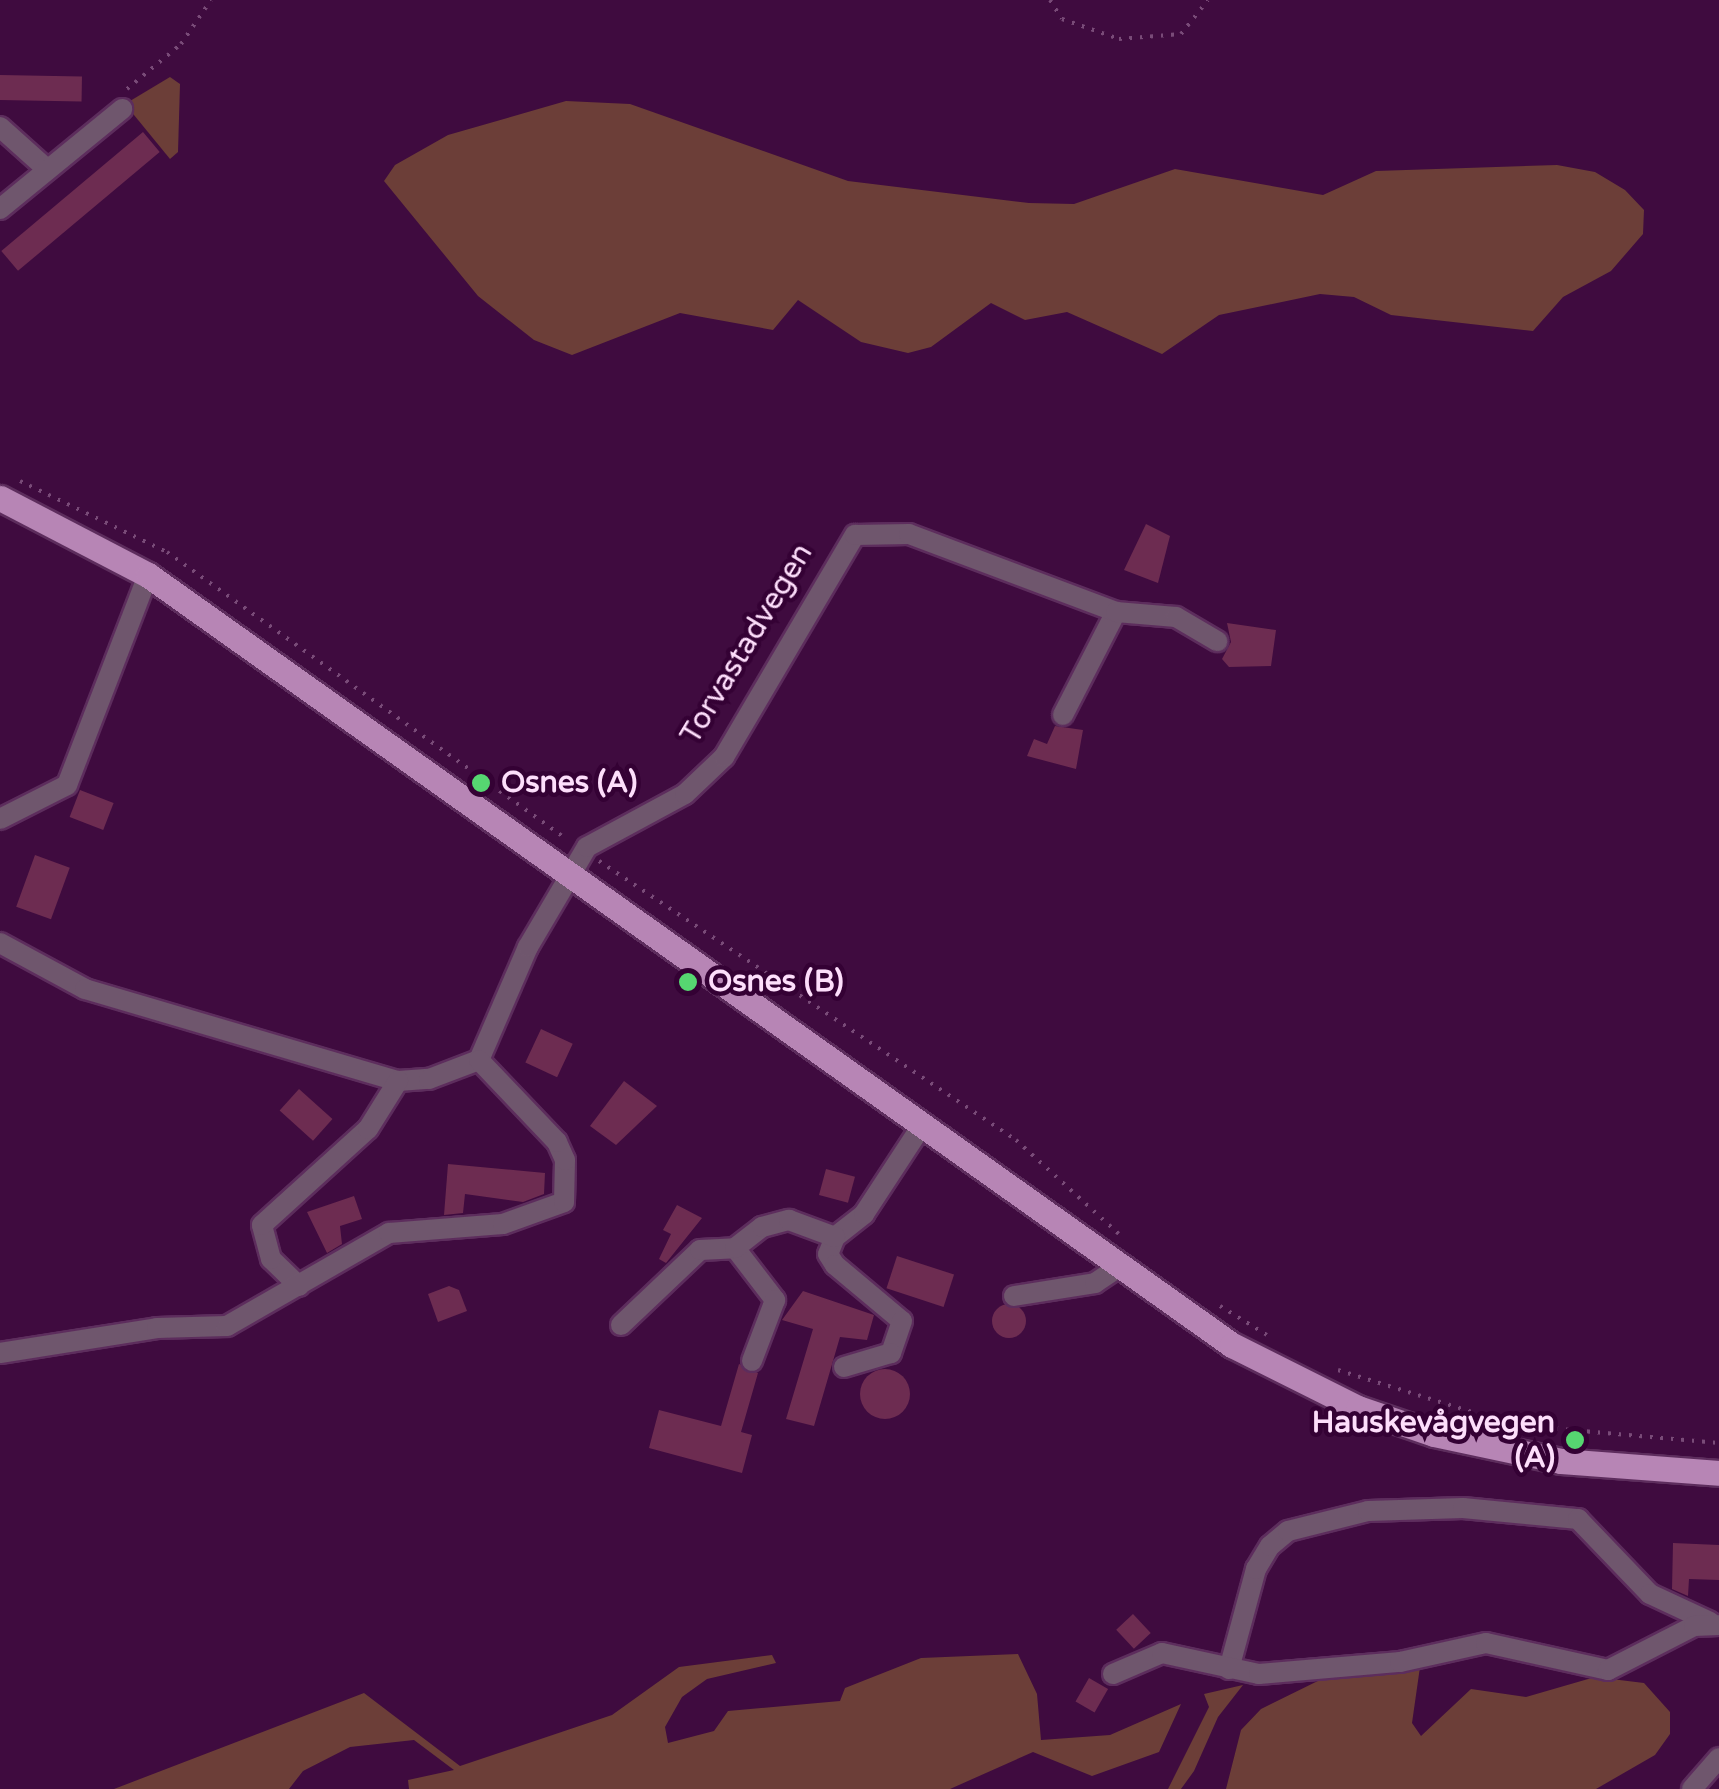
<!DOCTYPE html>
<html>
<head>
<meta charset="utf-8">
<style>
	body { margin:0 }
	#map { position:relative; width:1719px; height:1789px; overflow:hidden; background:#3f0b3f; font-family:"Varela Round",sans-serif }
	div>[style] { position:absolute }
	.green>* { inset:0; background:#6c3e38 }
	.building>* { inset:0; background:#6d2c51; transform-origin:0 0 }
	.round { border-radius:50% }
	.path>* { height:4px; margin-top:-2px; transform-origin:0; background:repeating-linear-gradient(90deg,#794b78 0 2.5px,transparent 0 10.5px) }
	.roads { filter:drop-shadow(2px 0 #5d2d5d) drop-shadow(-2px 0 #5d2d5d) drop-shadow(0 2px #5d2d5d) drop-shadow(0 -2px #5d2d5d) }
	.minor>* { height:20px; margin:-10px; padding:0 10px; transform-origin:10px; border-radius:10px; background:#6f566d }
	.major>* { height:25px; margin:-12.5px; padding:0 12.5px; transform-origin:12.5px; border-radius:12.5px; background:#b785b5 }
	.dots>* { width:28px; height:28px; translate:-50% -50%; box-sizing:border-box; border:5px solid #340134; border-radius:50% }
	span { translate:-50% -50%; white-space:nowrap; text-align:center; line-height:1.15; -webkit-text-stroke:9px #340134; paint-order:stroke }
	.street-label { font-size:30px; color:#fddefb }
	.poi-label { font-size:30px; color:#fddefb; font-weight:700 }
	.left { translate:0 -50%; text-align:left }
	.right { translate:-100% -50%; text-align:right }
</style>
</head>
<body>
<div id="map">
	<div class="green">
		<i style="clip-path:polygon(170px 77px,180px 84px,178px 152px,170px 159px,125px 104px)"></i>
		<i style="clip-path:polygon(566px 101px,630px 104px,848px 181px,1029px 203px,1074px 204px,1175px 169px,1323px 195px,1376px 171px,1557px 165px,1595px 172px,1625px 190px,1644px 210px,1643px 234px,1611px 271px,1563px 297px,1533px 331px,1391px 315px,1354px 297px,1320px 294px,1219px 315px,1162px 354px,1067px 312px,1025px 320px,991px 303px,931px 347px,908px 353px,861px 342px,798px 300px,773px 330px,680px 313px,572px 355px,534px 340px,478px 296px,384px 181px,395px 165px,448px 135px)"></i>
		<i style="clip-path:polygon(1018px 1654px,1037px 1694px,1041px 1740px,1110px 1735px,1181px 1704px,1159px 1752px,1092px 1776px,1033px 1752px,950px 1789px,409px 1789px,408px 1780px,454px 1770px,414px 1740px,350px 1747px,303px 1771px,289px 1789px,114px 1789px,364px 1693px,460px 1766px,612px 1715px,679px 1667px,772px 1655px,776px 1663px,707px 1679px,682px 1697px,665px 1727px,668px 1743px,714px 1731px,728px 1711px,840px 1701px,845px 1688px,921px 1658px)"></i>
		<i style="clip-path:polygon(1420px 1667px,1412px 1723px,1421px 1736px,1471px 1689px,1526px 1697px,1595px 1677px,1644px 1683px,1670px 1712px,1670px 1734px,1655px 1755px,1596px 1789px,1226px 1789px,1241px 1730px,1261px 1709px,1332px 1674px)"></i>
		<i style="clip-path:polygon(1243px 1685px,1218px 1717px,1194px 1771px,1181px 1789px,1168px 1789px,1209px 1707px,1204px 1694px)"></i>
	</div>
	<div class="building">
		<i style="left:0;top:75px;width:82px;height:25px;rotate:1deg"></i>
		<i style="left:143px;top:132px;width:26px;height:185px;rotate:50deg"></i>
		<i style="clip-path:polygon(1146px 524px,1170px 536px,1158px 583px,1124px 570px)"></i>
		<i style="clip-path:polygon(1227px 623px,1276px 630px,1271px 666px,1229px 667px,1222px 659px,1231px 642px)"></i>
		<i style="clip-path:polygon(1055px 726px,1083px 730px,1076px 769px,1027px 756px,1034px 739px,1047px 744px)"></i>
		<i style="left:80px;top:790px;width:36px;height:29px;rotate:21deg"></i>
		<i style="left:35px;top:855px;width:37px;height:55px;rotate:20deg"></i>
		<i style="left:541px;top:1029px;width:35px;height:37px;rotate:25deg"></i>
		<i style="clip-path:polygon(624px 1081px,657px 1106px,616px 1145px,590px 1126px)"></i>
		<i style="left:299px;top:1089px;width:45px;height:29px;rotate:42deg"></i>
		<i style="clip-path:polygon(448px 1164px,545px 1173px,544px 1194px,523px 1202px,465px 1194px,463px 1213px,444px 1215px)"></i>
		<i style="left:826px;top:1169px;width:30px;height:27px;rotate:15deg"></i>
		<i style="clip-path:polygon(354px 1196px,362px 1219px,340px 1226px,342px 1244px,327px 1253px,307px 1212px)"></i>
		<i style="clip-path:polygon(677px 1205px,702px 1218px,666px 1263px,659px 1259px,671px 1234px,663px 1230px)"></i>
		<i style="left:897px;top:1256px;width:60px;height:34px;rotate:18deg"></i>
		<i style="clip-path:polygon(449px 1286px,459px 1290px,467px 1311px,438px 1322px,428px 1294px)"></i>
		<i style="clip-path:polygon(803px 1291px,874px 1315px,867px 1340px,840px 1337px,814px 1426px,786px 1419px,813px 1329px,782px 1320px)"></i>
		<i class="round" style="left:992px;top:1304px;width:34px;height:34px"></i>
		<i style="clip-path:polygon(739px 1364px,758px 1373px,741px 1432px,752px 1435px,742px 1473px,649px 1448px,659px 1410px,721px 1426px)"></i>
		<i class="round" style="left:860px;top:1369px;width:50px;height:50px"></i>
		<i style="clip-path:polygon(1673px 1543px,1719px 1545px,1719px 1580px,1689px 1579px,1688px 1596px,1672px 1589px)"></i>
		<i style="left:1133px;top:1614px;width:26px;height:23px;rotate:47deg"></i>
		<i style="left:1089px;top:1678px;width:22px;height:27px;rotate:30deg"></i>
	</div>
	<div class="path">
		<i style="left:1050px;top:0;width:22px;rotate:58deg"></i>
		<i style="left:1062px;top:19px;width:60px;rotate:19.3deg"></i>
		<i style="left:1119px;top:39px;width:62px;rotate:-4.6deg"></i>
		<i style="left:1181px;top:34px;width:43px;rotate:-51.5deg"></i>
		<i style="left:127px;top:89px;width:70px;rotate:-39.8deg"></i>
		<i style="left:181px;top:44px;width:53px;rotate:-55.7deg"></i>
		<i style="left:20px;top:481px;width:163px;rotate:25.8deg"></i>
		<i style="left:167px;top:552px;width:492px;rotate:35.7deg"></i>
		<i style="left:599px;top:861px;width:502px;rotate:33.79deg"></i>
		<i style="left:1016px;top:1140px;width:139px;rotate:42.4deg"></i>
		<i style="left:1220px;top:1306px;width:55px;rotate:31.7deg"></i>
		<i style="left:1338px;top:1370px;width:184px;rotate:17.4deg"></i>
		<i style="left:1514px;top:1425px;width:206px;rotate:5deg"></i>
	</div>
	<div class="roads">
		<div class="minor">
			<i style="left:0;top:127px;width:64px;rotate:41.9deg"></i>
			<i style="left:0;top:209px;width:158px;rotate:-39.3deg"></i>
			<i style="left:1063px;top:715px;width:116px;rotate:-62.8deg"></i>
			<i style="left:0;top:819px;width:75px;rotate:-26.9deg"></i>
			<i style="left:67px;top:785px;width:225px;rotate:-68.9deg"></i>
			<i style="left:0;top:943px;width:97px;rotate:28.4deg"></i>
			<i style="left:85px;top:989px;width:326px;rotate:16.4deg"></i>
			<i style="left:398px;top:1081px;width:31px;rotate:-4deg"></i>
			<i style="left:429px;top:1079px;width:53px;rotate:-20.8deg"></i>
			<i style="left:479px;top:1060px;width:123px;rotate:-66.6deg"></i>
			<i style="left:528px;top:947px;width:116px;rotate:-59.5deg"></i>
			<i style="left:587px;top:847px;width:111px;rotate:-28.4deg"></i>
			<i style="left:685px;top:794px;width:54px;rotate:-43.5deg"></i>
			<i style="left:724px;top:757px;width:258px;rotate:-59.5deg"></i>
			<i style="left:855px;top:535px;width:54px;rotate:-1.1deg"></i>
			<i style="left:909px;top:534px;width:221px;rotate:20.6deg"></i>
			<i style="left:1116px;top:612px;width:60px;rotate:4.8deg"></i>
			<i style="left:1176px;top:617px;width:48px;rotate:30.3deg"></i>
			<i style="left:835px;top:1237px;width:18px;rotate:112deg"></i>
			<i style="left:828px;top:1254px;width:13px;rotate:58deg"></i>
			<i style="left:835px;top:1265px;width:87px;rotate:39.9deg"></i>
			<i style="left:902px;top:1321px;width:34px;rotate:109deg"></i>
			<i style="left:891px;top:1353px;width:49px;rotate:163.4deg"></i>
			<i style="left:835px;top:1237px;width:37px;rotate:-38deg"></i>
			<i style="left:864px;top:1214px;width:104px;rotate:-56.8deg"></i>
			<i style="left:735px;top:1248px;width:66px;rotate:52.4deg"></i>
			<i style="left:775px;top:1300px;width:65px;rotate:110.7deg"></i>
			<i style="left:299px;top:1286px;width:39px;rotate:-136deg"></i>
			<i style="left:271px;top:1259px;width:35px;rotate:-105deg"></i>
			<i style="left:262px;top:1225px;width:143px;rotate:-42.2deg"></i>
			<i style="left:368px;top:1129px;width:57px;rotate:-58deg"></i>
			<i style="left:1014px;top:1296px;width:82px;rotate:-9.1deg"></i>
			<i style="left:1095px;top:1283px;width:27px;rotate:-34deg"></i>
			<i style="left:621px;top:1325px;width:109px;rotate:-43.5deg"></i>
			<i style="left:700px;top:1250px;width:35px;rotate:-3deg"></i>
			<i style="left:735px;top:1248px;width:34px;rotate:-38deg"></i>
			<i style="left:762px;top:1227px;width:28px;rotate:-15deg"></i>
			<i style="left:789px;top:1220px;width:49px;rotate:20.3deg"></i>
			<i style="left:0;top:1353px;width:159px;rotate:-9deg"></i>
			<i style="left:157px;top:1328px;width:70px;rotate:-1.6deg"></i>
			<i style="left:227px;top:1326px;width:187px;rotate:-29.9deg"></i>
			<i style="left:389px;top:1233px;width:114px;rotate:-4.5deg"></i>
			<i style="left:503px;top:1224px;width:65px;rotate:-19.8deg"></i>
			<i style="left:564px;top:1202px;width:42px;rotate:-88.6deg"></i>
			<i style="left:565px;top:1160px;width:20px;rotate:-114deg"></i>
			<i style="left:557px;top:1142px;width:113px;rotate:-133.6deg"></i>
			<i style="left:1229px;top:1669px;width:104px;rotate:-74.9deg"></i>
			<i style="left:1256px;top:1569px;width:27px;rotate:-59deg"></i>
			<i style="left:1270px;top:1546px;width:23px;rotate:-40deg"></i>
			<i style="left:1288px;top:1531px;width:82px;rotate:-14deg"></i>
			<i style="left:1368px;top:1511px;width:95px;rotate:-1.8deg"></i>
			<i style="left:1463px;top:1508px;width:116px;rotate:5.5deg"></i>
			<i style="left:1578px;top:1519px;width:104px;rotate:46.2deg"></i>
			<i style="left:1650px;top:1594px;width:66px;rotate:25deg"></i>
			<i style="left:1113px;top:1674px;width:53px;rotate:-23.2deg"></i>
			<i style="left:1162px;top:1653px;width:99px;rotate:12.2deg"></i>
			<i style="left:1259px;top:1674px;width:142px;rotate:-4.9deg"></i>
			<i style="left:1400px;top:1662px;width:88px;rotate:-12.5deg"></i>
			<i style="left:1486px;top:1643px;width:125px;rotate:12.5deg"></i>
			<i style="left:1608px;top:1670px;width:97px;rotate:-27.1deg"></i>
			<i style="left:1694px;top:1626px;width:25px;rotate:-2deg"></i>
			<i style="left:1692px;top:1789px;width:41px;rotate:-48.9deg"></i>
		</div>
		<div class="major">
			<i style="left:0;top:498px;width:167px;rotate:27.5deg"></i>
			<i style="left:148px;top:575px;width:1330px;rotate:35.39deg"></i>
			<i style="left:1232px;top:1345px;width:141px;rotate:26.6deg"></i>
			<i style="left:1358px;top:1408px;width:80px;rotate:18.9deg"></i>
			<i style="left:1434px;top:1434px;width:130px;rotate:12deg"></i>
			<i style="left:1561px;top:1461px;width:158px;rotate:4.3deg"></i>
		</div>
	</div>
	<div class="dots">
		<i style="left:481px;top:783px;background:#56d671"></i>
		<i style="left:688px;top:982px;background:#56d671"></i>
		<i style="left:1575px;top:1440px;background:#56d671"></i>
	</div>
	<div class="street-label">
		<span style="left:747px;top:644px;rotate:-59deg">Torvastadvegen</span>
	</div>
	<div class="poi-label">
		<span class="left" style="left:501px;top:783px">Osnes (A)</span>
		<span class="left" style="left:708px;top:982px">Osnes (B)</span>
		<span class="right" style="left:1555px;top:1440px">Hauskevågvegen<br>(A)</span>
	</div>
</div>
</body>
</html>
